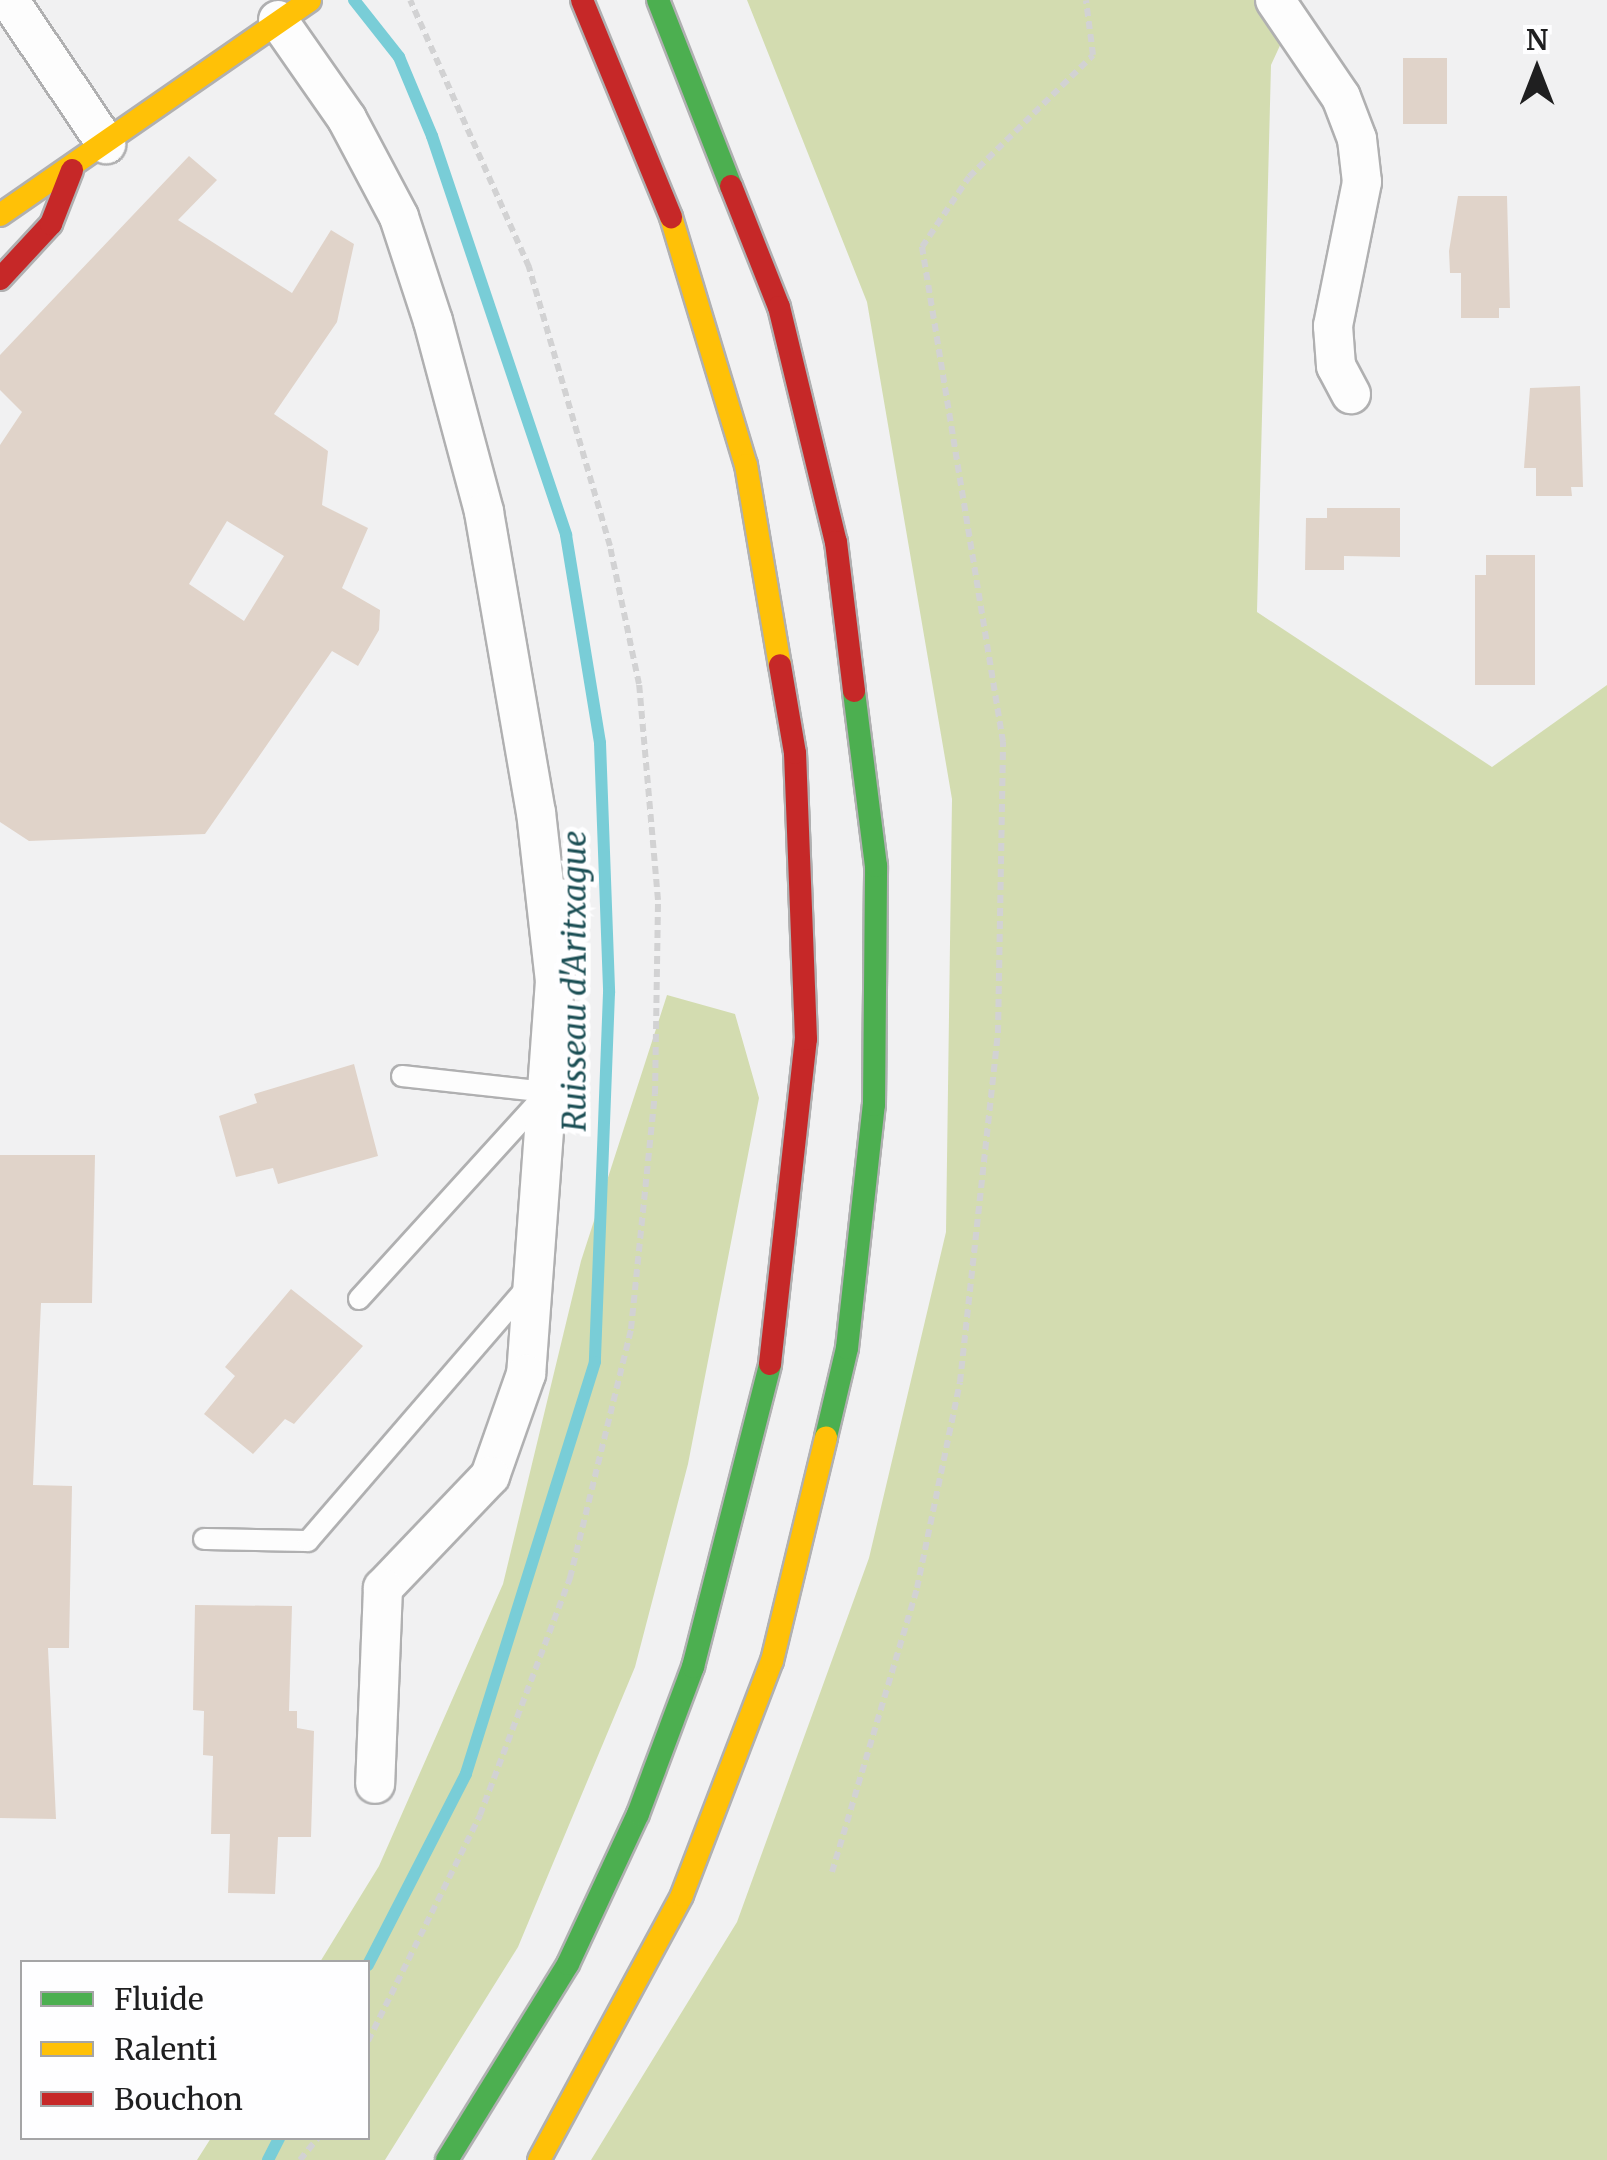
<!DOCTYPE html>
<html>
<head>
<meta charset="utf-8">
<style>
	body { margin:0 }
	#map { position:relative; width:1607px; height:2160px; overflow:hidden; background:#f1f1f2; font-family:Merriweather,serif }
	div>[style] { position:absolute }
	.forest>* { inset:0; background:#d3dcb0 }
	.stream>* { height:12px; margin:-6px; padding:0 6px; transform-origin:6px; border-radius:6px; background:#79cdd7 }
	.building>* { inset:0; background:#e0d3c9; transform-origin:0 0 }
	.path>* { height:6px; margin-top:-3px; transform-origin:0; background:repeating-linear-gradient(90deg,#d2d2d3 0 8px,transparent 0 13px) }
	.roads { filter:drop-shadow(2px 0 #b0b0b1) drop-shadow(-2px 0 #b0b0b1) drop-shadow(0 2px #b0b0b1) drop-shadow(0 -2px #b0b0b1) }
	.lane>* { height:20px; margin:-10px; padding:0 10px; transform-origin:10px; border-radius:10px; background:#fdfdfd }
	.street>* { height:38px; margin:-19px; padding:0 19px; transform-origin:19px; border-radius:19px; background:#fdfdfd }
	.fast>* { height:22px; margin:-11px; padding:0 11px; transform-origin:11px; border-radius:11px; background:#4caf50 }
	.slow>* { height:22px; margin:-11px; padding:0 11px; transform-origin:11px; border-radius:11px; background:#ffc107 }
	.jam>* { height:22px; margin:-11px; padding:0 11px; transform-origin:11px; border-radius:11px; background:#c62828 }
	span { translate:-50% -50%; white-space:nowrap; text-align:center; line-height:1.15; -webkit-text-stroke:10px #fefeff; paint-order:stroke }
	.water-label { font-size:32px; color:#1c4f55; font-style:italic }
	.legend { position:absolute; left:20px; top:1960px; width:350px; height:180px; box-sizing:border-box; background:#fefeff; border:2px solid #a5a5a6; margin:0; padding:12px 18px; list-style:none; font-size:30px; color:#1f1f20 }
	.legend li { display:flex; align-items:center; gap:20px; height:50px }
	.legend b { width:50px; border:2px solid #a5a5a6 }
	.north { position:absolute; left:1487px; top:20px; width:100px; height:100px; -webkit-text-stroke:8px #fefeff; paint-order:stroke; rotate:0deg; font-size:28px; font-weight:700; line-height:40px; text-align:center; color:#1f1f20 }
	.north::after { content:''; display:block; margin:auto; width:35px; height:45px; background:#1f1f20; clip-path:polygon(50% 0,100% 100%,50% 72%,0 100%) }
</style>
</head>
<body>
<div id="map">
	<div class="forest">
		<i style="clip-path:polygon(747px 0,1301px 0,1271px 65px,1257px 612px,1492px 767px,1607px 685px,1607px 2160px,591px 2160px,737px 1922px,869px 1558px,946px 1232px,952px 799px,867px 302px)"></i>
		<i style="clip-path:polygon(667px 995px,735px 1014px,759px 1098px,688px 1464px,635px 1667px,518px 1947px,385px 2160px,197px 2160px,211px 2138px,368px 2138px,368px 1962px,320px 1962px,379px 1866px,503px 1584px,581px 1261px)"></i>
	</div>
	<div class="stream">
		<i style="left:354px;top:0;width:73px;rotate:51.7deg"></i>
		<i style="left:399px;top:57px;width:86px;rotate:67.3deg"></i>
		<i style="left:432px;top:136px;width:421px;rotate:71.4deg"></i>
		<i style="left:566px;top:535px;width:211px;rotate:80.7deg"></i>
		<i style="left:600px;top:743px;width:250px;rotate:87.9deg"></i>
		<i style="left:609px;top:993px;width:369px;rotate:92.2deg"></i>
		<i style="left:595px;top:1362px;width:432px;rotate:107.4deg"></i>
		<i style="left:466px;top:1774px;width:215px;rotate:117.2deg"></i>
		<i style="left:268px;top:2160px;width:25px;rotate:-63deg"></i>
	</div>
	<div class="building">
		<i style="left:1403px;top:58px;width:44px;height:66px"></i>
		<i style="clip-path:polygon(evenodd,189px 156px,217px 180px,178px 220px,292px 293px,331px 230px,354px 244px,337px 322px,274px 414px,328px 451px,322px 505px,368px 528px,342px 588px,380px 610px,379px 630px,358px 666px,332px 651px,205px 834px,29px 841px,0 822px,0 445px,22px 412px,0 390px,0 355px,189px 156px,227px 521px,284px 556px,244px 621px,189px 584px,227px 521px)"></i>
		<i style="clip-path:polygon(1458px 196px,1507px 196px,1510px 308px,1499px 308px,1499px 318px,1461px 318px,1461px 273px,1450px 273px,1449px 251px)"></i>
		<i style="clip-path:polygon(1580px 386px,1583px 487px,1571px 487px,1572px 496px,1536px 496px,1536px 468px,1524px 468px,1530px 388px)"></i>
		<i style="clip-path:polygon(1327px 508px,1400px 508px,1400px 557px,1344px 556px,1344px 570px,1305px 570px,1306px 518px,1327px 518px)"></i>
		<i style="clip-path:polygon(1486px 555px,1535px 555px,1535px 685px,1475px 685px,1475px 575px,1486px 575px)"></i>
		<i style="clip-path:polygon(354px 1064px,378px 1156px,278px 1184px,273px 1168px,236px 1177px,219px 1116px,257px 1103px,254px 1094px)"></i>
		<i style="clip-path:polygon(0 1155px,95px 1155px,92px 1303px,41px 1303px,33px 1485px,72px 1486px,69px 1648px,48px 1648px,56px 1819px,0 1818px)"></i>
		<i style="clip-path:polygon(291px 1289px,363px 1346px,294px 1424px,285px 1419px,253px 1454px,204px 1414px,235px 1376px,225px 1367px)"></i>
		<i style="clip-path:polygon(195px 1605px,292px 1606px,289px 1711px,297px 1711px,297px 1728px,314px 1731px,311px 1837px,278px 1837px,275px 1894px,228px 1893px,230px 1834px,211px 1834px,213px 1756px,203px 1755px,204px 1711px,193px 1710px)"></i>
	</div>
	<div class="path">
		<i style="left:832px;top:1872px;width:296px;rotate:-73.3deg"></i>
		<i style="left:917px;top:1588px;width:210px;rotate:-78.2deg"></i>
		<i style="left:960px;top:1382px;width:351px;rotate:-83.8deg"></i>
		<i style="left:998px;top:1033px;width:291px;rotate:-89deg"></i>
		<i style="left:1003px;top:742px;width:502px;rotate:-99.29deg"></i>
		<i style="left:922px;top:247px;width:84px;rotate:-56.1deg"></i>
		<i style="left:969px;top:177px;width:174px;rotate:-44.5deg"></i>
		<i style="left:1093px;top:55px;width:55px;rotate:-97.3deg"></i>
		<i style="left:368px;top:2041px;width:252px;rotate:-63.6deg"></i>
		<i style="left:480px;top:1815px;width:254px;rotate:-69.2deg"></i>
		<i style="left:570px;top:1578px;width:256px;rotate:-76.2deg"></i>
		<i style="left:631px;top:1329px;width:236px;rotate:-84.2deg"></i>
		<i style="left:655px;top:1094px;width:194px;rotate:-89.1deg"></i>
		<i style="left:658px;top:900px;width:217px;rotate:-95deg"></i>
		<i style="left:639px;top:684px;width:141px;rotate:-101.9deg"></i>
		<i style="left:610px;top:546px;width:291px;rotate:-106.2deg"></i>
		<i style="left:529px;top:267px;width:292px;rotate:-114deg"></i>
		<i style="left:300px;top:2160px;width:28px;rotate:-51deg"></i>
	</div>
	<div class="roads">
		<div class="lane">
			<i style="left:402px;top:1076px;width:147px;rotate:6.3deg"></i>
			<i style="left:359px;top:1299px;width:273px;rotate:-47.7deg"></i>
			<i style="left:204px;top:1539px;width:104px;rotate:1.1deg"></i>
			<i style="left:308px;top:1541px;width:338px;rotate:-49.2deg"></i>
		</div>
		<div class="street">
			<i style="left:9px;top:0;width:174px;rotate:56deg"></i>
			<i style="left:1275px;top:0;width:117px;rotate:55.8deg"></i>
			<i style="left:1341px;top:97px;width:45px;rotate:69.1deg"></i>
			<i style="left:1357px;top:139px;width:43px;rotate:83.4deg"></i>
			<i style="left:1362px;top:182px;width:147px;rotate:101.4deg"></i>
			<i style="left:1333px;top:326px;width:40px;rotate:85.7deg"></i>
			<i style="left:1336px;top:366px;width:32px;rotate:62deg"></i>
			<i style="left:278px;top:20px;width:121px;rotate:55.1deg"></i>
			<i style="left:347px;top:119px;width:111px;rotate:62deg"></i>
			<i style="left:399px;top:217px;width:109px;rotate:71.9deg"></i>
			<i style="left:433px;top:321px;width:198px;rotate:75deg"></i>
			<i style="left:484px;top:512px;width:304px;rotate:80.2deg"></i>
			<i style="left:536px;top:812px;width:170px;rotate:83.6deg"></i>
			<i style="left:555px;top:981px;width:394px;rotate:94.2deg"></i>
			<i style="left:526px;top:1374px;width:108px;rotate:109.4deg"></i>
			<i style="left:490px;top:1476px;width:155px;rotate:133.7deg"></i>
			<i style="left:383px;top:1588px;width:196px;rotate:92.3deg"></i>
		</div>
		<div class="fast">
			<i style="left:658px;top:0;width:200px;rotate:68.6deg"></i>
			<i style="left:826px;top:1437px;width:91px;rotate:-76.7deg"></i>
			<i style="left:847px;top:1348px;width:244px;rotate:-83.7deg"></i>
			<i style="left:874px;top:1105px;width:239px;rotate:-89.5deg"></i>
			<i style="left:876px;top:866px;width:176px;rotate:-97.2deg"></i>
			<i style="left:447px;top:2160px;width:230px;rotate:-58.3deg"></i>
			<i style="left:568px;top:1964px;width:166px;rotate:-65deg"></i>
			<i style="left:638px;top:1814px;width:157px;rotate:-69.5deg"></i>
			<i style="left:693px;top:1667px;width:313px;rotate:-75.7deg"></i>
		</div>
		<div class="slow">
			<i style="left:0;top:215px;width:377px;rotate:-34.7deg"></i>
			<i style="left:671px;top:217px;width:259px;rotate:73.2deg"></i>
			<i style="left:746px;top:465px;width:203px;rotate:80.4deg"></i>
			<i style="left:539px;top:2160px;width:301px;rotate:-61.6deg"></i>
			<i style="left:682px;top:1895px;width:251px;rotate:-69deg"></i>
			<i style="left:772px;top:1661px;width:230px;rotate:-76.4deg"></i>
		</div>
		<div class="jam">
			<i style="left:582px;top:0;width:235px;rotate:67.7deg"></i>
			<i style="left:731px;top:186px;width:130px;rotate:68.4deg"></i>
			<i style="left:779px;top:307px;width:242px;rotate:76.4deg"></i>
			<i style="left:836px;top:542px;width:150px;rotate:83.1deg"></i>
			<i style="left:0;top:279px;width:75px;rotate:-47.2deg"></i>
			<i style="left:51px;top:224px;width:58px;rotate:-68.7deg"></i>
			<i style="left:770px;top:1364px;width:327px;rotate:-83.7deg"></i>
			<i style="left:806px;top:1039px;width:286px;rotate:-92.2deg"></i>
			<i style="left:795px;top:753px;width:89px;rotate:-99.7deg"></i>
		</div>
	</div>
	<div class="water-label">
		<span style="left:575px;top:981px;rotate:-90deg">Ruisseau d'Aritxague</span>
	</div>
	<ul class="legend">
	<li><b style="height:12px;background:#4caf50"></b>Fluide</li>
	<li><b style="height:12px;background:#ffc107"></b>Ralenti</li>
	<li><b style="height:12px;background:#c62828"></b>Bouchon</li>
	</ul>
	<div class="north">N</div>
</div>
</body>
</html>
